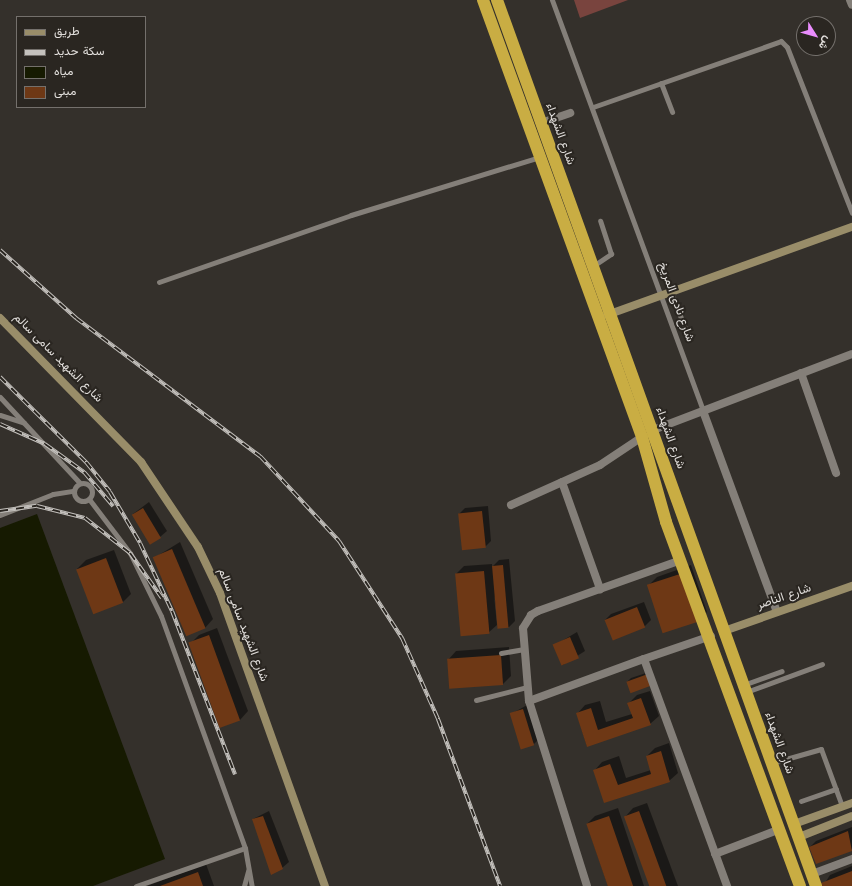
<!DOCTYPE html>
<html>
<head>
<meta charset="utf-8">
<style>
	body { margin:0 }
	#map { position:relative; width:852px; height:886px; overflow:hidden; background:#34302b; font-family:"Work Sans",Vazirmatn,sans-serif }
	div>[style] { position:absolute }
	.green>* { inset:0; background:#79443e }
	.water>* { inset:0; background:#161a01 }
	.shadow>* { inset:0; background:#0007 }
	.building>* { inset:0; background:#6e3815; transform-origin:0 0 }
	.lane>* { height:5px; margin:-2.5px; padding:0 2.5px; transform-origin:2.5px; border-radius:2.5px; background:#847f79 }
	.lane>.ring { margin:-2.5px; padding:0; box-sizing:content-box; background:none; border:5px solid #847f79; border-radius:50% }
	.street>* { height:8px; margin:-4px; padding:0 4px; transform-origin:4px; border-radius:4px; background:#847f79 }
	.secondary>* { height:8px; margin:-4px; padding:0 4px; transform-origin:4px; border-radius:4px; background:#998d69 }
	.highway>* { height:12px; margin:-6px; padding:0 6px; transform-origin:6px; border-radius:6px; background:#c9ad43 }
	.rail>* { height:4px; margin-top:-2px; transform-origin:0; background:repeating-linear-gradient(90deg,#2a2621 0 8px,#c4c1bd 0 16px); box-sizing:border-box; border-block:1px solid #c4c1bd }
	span { translate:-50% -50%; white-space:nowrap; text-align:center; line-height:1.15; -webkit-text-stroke:4px #2a2621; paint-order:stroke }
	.street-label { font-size:12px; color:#e2dfdc }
	.legend { position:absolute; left:16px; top:16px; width:130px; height:92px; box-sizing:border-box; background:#2a2621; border:1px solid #74706c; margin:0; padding:5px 7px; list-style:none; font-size:12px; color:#e2dfdc }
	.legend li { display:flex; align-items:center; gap:8px; height:20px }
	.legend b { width:20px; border:1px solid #74706c }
	.north { position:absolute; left:796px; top:16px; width:40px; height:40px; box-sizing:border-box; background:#2a2621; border:1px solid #74706c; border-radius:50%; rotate:127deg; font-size:11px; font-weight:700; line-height:16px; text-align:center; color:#e2dfdc }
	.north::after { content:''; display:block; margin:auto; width:14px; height:18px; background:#ea8dfd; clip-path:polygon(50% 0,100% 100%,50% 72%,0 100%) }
</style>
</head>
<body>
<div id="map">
	<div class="green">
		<i style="clip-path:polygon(574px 0,628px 0,580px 18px)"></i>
	</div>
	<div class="water">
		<i style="clip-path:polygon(37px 514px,165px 859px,93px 886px,0 886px,0 528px)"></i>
	</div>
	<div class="shadow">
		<i style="clip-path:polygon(149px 502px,167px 531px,160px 537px,133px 514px)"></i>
		<i style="clip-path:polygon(488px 506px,491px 541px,485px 547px,459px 514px,465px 508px)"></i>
		<i style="clip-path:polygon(180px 542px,213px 619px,205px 628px,154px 558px)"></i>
		<i style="clip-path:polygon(114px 550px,131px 594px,123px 602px,77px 569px,86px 560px)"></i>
		<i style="clip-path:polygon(509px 559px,515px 621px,509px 627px,500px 628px,494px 595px,497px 625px,488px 633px,456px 574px,464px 566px,492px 564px,492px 567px,499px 560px)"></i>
		<i style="clip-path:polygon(691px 565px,707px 612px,699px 620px,649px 585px,657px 577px)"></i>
		<i style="clip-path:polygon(644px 602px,651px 620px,644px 627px,605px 620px,611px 614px)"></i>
		<i style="clip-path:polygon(217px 628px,248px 711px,240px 720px,222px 726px,191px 643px,199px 635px)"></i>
		<i style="clip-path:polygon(577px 632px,585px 651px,563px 665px,555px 645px)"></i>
		<i style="clip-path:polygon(509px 647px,511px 676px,503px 684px,448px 660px,456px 651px)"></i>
		<i style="clip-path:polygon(652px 671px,655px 680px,627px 682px,631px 678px)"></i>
		<i style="clip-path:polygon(650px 691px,659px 716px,650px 724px,587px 746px,577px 714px,585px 705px,600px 701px,606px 722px,632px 714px,629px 703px,637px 695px)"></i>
		<i style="clip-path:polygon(529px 704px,540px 738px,534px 744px,511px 714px)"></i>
		<i style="clip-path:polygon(669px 743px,678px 773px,669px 781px,605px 802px,594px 771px,602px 762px,619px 756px,626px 778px,651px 770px,647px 756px,655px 748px)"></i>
		<i style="clip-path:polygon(647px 803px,678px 886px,651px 886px,625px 817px,633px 808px)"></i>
		<i style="clip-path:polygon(618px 808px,644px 886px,608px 886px,587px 824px,595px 816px)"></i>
		<i style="clip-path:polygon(269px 811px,289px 862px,282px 868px,253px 819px)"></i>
		<i style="clip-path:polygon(852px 827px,852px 849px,817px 863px,810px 847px,816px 841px)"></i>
		<i style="clip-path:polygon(206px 864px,214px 886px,147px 886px)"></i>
		<i style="clip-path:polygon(852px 866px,852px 886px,823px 886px,830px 875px)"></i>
	</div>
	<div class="building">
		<i style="left:143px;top:508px;width:35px;height:13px;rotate:59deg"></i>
		<i style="left:482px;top:511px;width:37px;height:24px;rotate:84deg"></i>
		<i style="left:172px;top:549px;width:86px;height:21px;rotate:67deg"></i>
		<i style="left:106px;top:558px;width:48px;height:32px;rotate:69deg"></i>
		<i style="left:503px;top:565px;width:63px;height:11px;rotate:85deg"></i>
		<i style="left:484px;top:571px;width:63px;height:29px;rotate:85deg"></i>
		<i style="left:683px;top:573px;width:51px;height:38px;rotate:72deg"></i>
		<i style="left:637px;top:607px;width:22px;height:35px;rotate:68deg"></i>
		<i style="left:209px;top:635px;width:91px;height:22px;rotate:70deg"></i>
		<i style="left:570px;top:637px;width:23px;height:19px;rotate:67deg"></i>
		<i style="left:501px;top:655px;width:30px;height:54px;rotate:86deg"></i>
		<i style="left:648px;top:674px;width:12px;height:23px;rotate:70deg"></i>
		<i style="clip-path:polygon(641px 698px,651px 725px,587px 747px,576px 713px,591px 708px,598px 730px,633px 718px,627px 703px)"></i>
		<i style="left:523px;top:709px;width:38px;height:14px;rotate:73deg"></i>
		<i style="clip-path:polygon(661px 751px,670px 782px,604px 803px,593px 770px,610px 764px,618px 785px,651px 774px,646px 756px)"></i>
		<i style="left:639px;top:811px;width:80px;height:16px;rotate:70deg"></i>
		<i style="clip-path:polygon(263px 816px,283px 869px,271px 875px,252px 819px)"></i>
		<i style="left:609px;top:816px;width:74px;height:24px;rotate:71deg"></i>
		<i style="clip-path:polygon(848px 831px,852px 851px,816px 864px,809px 847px)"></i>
		<i style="clip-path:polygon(852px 871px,852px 886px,822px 886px,821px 883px)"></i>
		<i style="clip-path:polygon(198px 872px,203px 886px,160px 886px)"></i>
	</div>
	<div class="lane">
		<i style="left:552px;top:0;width:438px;rotate:69.8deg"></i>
		<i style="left:661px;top:83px;width:31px;rotate:69deg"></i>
		<i style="left:593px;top:107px;width:199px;rotate:-19.3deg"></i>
		<i style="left:781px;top:41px;width:8px;rotate:45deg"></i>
		<i style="left:787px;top:47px;width:178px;rotate:68.6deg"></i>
		<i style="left:593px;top:266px;width:22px;rotate:-34deg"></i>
		<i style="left:611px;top:254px;width:35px;rotate:-108deg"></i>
		<i style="left:159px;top:282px;width:203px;rotate:-19.2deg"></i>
		<i style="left:351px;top:215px;width:198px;rotate:-17.1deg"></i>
		<i style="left:671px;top:292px;width:50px;rotate:69deg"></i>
		<i style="left:0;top:397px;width:117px;rotate:47.1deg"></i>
		<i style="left:0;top:415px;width:25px;rotate:18deg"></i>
		<i class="ring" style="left:74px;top:483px;width:13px;height:13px"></i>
		<i style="left:89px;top:499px;width:68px;rotate:52.8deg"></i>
		<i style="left:130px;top:553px;width:70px;rotate:63.8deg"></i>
		<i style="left:161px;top:616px;width:247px;rotate:70.1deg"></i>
		<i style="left:245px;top:848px;width:39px;rotate:80deg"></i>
		<i style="left:0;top:515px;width:57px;rotate:-21.6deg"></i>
		<i style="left:53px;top:494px;width:20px;rotate:-9deg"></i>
		<i style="left:501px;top:653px;width:22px;rotate:-10deg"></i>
		<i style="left:743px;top:685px;width:41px;rotate:-19.7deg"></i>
		<i style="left:746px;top:692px;width:81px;rotate:-20.2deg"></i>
		<i style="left:476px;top:700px;width:53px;rotate:-14.3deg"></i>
		<i style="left:772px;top:763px;width:51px;rotate:-15.9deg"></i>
		<i style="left:821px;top:749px;width:61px;rotate:69.8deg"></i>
		<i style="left:801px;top:801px;width:37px;rotate:-19deg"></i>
		<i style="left:136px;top:886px;width:115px;rotate:-19.2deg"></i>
		<i style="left:244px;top:886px;width:16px;rotate:-75deg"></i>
	</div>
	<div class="street">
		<i style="left:850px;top:0;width:5px;rotate:68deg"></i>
		<i style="left:541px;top:123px;width:31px;rotate:-19deg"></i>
		<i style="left:801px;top:373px;width:106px;rotate:70.7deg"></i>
		<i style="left:703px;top:411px;width:214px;rotate:69.8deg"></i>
		<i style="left:653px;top:430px;width:213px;rotate:-20.9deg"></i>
		<i style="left:562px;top:482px;width:114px;rotate:70.4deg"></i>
		<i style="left:511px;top:505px;width:98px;rotate:-24.2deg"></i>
		<i style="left:600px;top:465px;width:50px;rotate:-33.7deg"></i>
		<i style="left:711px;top:636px;width:71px;rotate:161.1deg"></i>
		<i style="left:644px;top:659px;width:242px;rotate:69.9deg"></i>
		<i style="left:529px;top:701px;width:122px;rotate:-20.1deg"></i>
		<i style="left:715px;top:854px;width:70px;rotate:-21deg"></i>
		<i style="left:812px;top:874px;width:43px;rotate:-20.6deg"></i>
		<i style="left:587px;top:886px;width:194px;rotate:-107.4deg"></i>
		<i style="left:529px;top:701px;width:73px;rotate:-94.7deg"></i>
		<i style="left:523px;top:628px;width:15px;rotate:-58deg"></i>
		<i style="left:531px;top:615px;width:8px;rotate:-30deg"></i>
		<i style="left:538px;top:611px;width:152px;rotate:-19.6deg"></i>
	</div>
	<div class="secondary">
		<i style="left:607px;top:315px;width:260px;rotate:-19.8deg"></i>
		<i style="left:0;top:318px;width:202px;rotate:45.6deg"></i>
		<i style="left:141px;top:462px;width:102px;rotate:56.2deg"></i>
		<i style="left:198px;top:547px;width:51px;rotate:64.4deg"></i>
		<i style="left:220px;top:593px;width:311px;rotate:70.3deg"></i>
		<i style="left:724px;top:631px;width:136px;rotate:-19.4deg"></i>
		<i style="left:794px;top:824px;width:62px;rotate:-19.9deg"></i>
		<i style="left:799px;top:837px;width:57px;rotate:-21.6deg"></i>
	</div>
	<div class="highway">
		<i style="left:483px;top:0;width:465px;rotate:70deg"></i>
		<i style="left:642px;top:437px;width:88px;rotate:74.2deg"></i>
		<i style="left:666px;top:522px;width:388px;rotate:69.8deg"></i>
		<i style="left:497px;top:0;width:942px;rotate:70.2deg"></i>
	</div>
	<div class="rail">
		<i style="left:0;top:250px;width:102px;rotate:41.8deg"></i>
		<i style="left:76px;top:318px;width:230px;rotate:36.9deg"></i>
		<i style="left:260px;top:456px;width:116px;rotate:47.1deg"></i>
		<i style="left:339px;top:541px;width:116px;rotate:57deg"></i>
		<i style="left:402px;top:638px;width:89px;rotate:66deg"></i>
		<i style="left:438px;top:719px;width:178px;rotate:69.6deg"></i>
		<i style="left:0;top:377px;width:121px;rotate:44.7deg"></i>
		<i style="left:86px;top:462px;width:38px;rotate:51deg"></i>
		<i style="left:110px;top:492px;width:59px;rotate:59.5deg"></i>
		<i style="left:140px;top:543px;width:75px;rotate:64.8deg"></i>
		<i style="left:172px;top:611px;width:175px;rotate:68.9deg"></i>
		<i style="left:0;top:424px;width:49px;rotate:24deg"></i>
		<i style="left:45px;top:444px;width:48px;rotate:35.7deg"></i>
		<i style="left:84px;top:472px;width:45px;rotate:49.5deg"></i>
		<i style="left:0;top:511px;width:37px;rotate:-8deg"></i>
		<i style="left:37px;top:506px;width:49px;rotate:14deg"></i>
		<i style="left:85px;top:518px;width:57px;rotate:37.9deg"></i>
		<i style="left:130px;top:553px;width:55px;rotate:54.6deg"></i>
	</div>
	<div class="street-label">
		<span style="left:560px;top:134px;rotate:70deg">شارع الشهداء</span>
		<span style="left:676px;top:302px;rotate:70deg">شارع نادى المريخ</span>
		<span style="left:58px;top:358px;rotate:45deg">شارع الشهيد سامى سالم</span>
		<span style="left:670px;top:438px;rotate:70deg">شارع الشهداء</span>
		<span style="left:784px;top:597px;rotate:-19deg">شارع الناصر</span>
		<span style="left:243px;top:625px;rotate:69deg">شارع الشهيد سامى سالم</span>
		<span style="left:779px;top:743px;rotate:70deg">شارع الشهداء</span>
	</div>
	<ul class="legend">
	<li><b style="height:5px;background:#998d69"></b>طريق</li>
	<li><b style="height:5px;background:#c4c1bd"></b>سكة حديد</li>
	<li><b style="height:11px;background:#161a01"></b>مياه</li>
	<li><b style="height:11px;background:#6e3815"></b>مبنى</li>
	</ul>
	<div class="north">ش</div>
</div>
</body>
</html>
